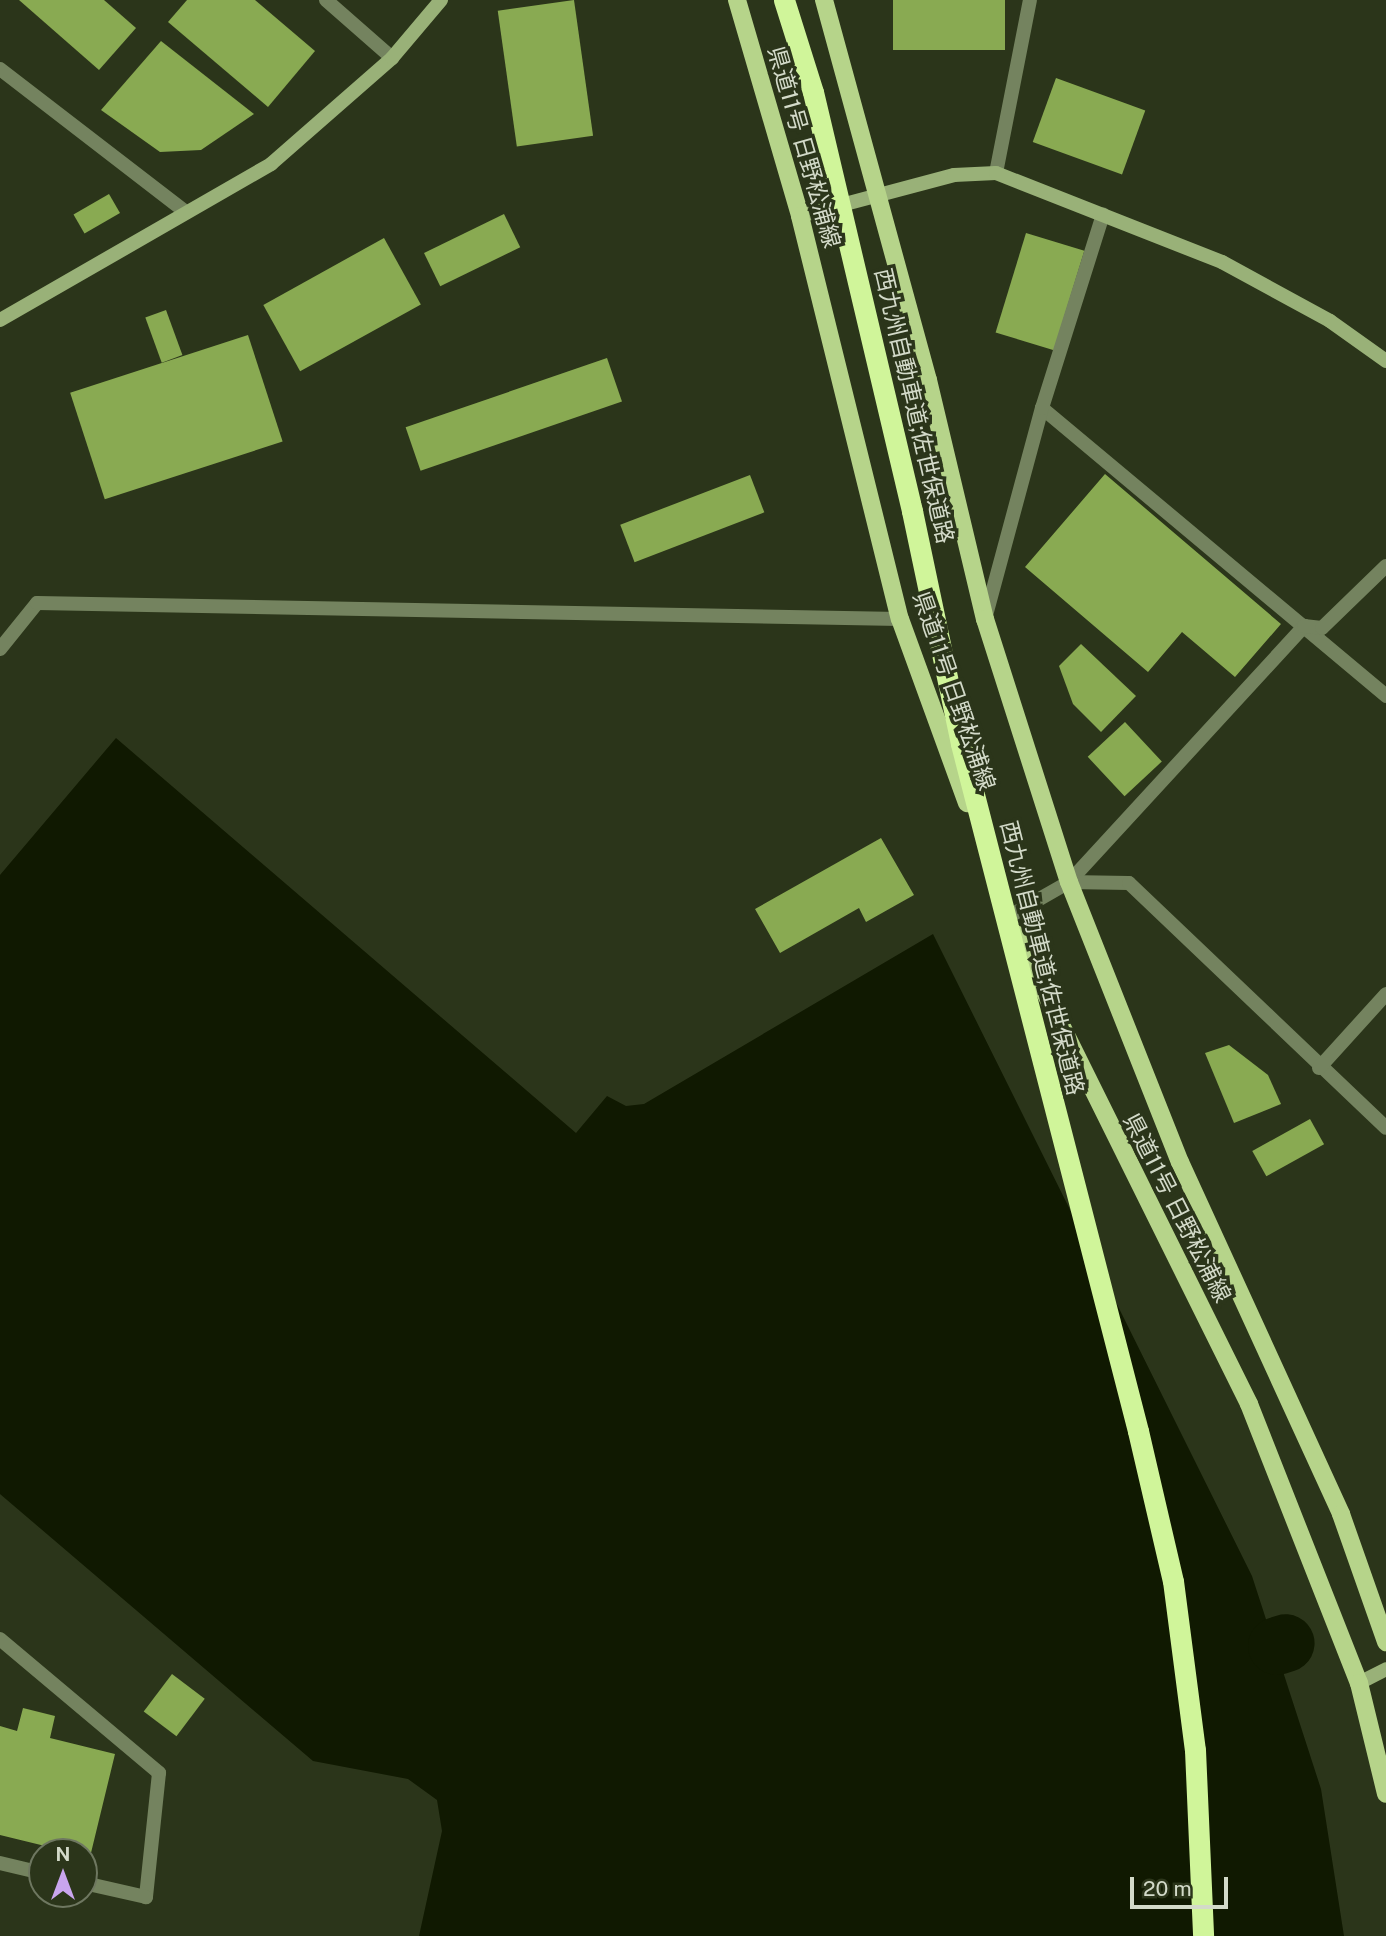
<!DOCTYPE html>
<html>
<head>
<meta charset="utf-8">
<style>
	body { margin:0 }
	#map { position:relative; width:1386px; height:1936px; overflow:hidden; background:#2b351a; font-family:"Public Sans","Noto Sans JP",sans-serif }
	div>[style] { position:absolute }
	.water>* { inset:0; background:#101901 }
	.river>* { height:58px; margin:-29px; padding:0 29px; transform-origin:29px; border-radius:29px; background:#101901 }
	.building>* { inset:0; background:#89aa52; transform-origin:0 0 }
	.lane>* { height:14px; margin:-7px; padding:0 7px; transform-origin:7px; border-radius:7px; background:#74835f }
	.street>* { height:14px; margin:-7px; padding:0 7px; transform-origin:7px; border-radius:7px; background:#74835f }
	.secondary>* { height:14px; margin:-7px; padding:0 7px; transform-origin:7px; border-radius:7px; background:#99b178 }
	.primary>* { height:18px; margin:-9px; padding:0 9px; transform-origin:9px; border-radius:9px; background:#b6d48a }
	.highway-bridge>* { height:21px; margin:-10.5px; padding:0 10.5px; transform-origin:10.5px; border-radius:10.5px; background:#d0f59a }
	span { translate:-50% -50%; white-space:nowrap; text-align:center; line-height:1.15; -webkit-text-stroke:7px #2b351a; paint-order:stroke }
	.street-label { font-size:23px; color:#d3dac9 }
	.north { position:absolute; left:28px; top:1838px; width:70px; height:70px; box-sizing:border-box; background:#2b351a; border:2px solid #6e7760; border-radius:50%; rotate:0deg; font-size:19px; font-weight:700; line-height:28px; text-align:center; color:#d3dac9 }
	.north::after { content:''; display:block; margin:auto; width:24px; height:32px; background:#c9a5ee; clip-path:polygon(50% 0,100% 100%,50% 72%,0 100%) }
	.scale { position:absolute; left:1130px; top:1877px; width:98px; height:32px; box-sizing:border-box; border:4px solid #d3dac9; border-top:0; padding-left:9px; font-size:21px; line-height:24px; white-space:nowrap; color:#d3dac9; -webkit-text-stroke:5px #2b351a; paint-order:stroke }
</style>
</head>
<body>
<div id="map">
	<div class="water">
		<i style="clip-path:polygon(116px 738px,576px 1133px,607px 1096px,626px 1106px,644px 1104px,933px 934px,1252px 1576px,1321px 1789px,1344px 1936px,419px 1936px,442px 1831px,437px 1800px,408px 1779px,313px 1761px,0 1494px,0 875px)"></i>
	</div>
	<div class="river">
		<i style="left:1277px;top:1646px;width:9px;rotate:-18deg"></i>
	</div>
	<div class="building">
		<i style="clip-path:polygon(19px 0,104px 0,136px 28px,99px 70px)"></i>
		<i style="clip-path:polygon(187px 0,255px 0,315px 51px,268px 107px,168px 22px)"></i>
		<i style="left:574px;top:0;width:137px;height:77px;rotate:82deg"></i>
		<i style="left:893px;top:0;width:112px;height:50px"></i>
		<i style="clip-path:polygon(161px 41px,254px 114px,201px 150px,160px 152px,101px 110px)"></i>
		<i style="left:1056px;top:78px;width:95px;height:68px;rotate:20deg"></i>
		<i style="left:109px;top:194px;width:22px;height:41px;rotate:60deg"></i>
		<i style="left:504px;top:214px;width:37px;height:89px;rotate:64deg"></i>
		<i style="left:1026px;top:233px;width:61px;height:104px;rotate:17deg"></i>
		<i style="left:384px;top:238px;width:76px;height:138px;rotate:61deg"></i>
		<i style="left:166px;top:310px;width:48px;height:22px;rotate:70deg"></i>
		<i style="left:248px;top:335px;width:112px;height:187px;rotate:72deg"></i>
		<i style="left:607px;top:358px;width:46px;height:213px;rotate:71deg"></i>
		<i style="clip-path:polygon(1105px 474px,1281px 624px,1235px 677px,1182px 632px,1148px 672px,1025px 567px)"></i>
		<i style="left:750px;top:475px;width:40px;height:139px;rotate:69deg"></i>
		<i style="clip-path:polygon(1081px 644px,1136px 696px,1101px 732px,1073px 704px,1059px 666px)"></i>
		<i style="left:1125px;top:722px;width:54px;height:51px;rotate:47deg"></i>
		<i style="clip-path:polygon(881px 838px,914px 895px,866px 922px,859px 908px,780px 953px,755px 909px)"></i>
		<i style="clip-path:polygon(1229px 1045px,1268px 1075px,1281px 1104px,1234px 1123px,1205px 1053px)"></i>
		<i style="left:1310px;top:1119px;width:29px;height:66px;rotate:61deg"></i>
		<i style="left:172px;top:1674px;width:41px;height:47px;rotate:37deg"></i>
		<i style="clip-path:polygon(23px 1708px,55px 1716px,50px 1738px,115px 1754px,90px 1857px,0 1835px,0 1726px,17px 1731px)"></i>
	</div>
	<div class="lane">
		<i style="left:326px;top:0;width:88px;rotate:41.3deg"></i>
		<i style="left:0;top:1639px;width:208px;rotate:40.1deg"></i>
		<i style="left:159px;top:1773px;width:125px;rotate:96deg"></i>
		<i style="left:146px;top:1897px;width:64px;rotate:-167.3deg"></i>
		<i style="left:0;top:1863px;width:43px;rotate:13.4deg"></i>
	</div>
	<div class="street">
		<i style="left:0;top:69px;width:235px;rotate:37.6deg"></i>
		<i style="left:996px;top:173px;width:176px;rotate:-78.9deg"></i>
		<i style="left:1042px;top:408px;width:449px;rotate:39.9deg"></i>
		<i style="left:985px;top:619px;width:219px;rotate:-74.9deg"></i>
		<i style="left:1042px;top:408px;width:203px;rotate:-72.5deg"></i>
		<i style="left:0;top:649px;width:59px;rotate:-51.2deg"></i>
		<i style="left:37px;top:603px;width:863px;rotate:1.06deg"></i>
		<i style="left:1069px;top:882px;width:348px;rotate:-47.4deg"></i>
		<i style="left:1304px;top:626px;width:18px;rotate:6deg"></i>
		<i style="left:1322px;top:628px;width:89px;rotate:-44.1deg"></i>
		<i style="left:1008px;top:917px;width:70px;rotate:-29.8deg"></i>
		<i style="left:1069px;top:882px;width:60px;rotate:1deg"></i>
		<i style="left:1129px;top:883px;width:355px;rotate:43.6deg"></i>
		<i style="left:1319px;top:1068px;width:100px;rotate:-47.8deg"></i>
	</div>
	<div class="secondary">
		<i style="left:800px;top:216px;width:159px;rotate:-14.9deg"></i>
		<i style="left:954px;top:175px;width:42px;rotate:-2.7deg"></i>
		<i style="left:996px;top:173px;width:243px;rotate:21.5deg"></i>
		<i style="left:1222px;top:262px;width:123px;rotate:28.6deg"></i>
		<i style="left:1330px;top:321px;width:69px;rotate:35.5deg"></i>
		<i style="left:0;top:320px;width:313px;rotate:-29.9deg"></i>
		<i style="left:271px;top:164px;width:161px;rotate:-41.2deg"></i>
		<i style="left:392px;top:58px;width:76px;rotate:-49.8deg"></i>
		<i style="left:1359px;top:1683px;width:30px;rotate:-27deg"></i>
	</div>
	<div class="primary">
		<i style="left:737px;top:0;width:225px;rotate:73.7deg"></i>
		<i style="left:800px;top:216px;width:415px;rotate:76.1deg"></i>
		<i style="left:900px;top:619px;width:196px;rotate:70deg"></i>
		<i style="left:824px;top:0;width:394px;rotate:74.7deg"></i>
		<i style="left:928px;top:380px;width:246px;rotate:76.6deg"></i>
		<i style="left:985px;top:619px;width:276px;rotate:72.3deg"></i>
		<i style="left:1069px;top:882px;width:301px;rotate:68.4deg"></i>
		<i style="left:1180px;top:1162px;width:387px;rotate:65.4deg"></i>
		<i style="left:1341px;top:1514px;width:136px;rotate:70.6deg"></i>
		<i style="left:1016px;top:934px;width:525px;rotate:63.63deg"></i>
		<i style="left:1249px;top:1404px;width:300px;rotate:68.5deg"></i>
		<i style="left:1359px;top:1683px;width:114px;rotate:76.3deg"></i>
	</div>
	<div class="highway-bridge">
		<i style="left:784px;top:0;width:96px;rotate:72.5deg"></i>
		<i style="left:813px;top:92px;width:431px;rotate:76.7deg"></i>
		<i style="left:912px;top:511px;width:238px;rotate:78.1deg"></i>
		<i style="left:961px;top:744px;width:709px;rotate:75.55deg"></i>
		<i style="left:1138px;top:1431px;width:154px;rotate:76.9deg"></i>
		<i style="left:1173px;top:1581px;width:170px;rotate:82.6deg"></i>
		<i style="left:1195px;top:1750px;width:186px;rotate:87.5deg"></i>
	</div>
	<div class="street-label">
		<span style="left:804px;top:147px;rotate:74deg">県道11号 日野松浦線</span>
		<span style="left:914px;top:406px;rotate:77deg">西九州自動車道;佐世保道路</span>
		<span style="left:954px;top:691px;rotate:71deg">県道11号 日野松浦線</span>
		<span style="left:1042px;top:958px;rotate:76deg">西九州自動車道;佐世保道路</span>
		<span style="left:1177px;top:1208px;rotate:63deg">県道11号 日野松浦線</span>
	</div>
	<div class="north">N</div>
	<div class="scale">20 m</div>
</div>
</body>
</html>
